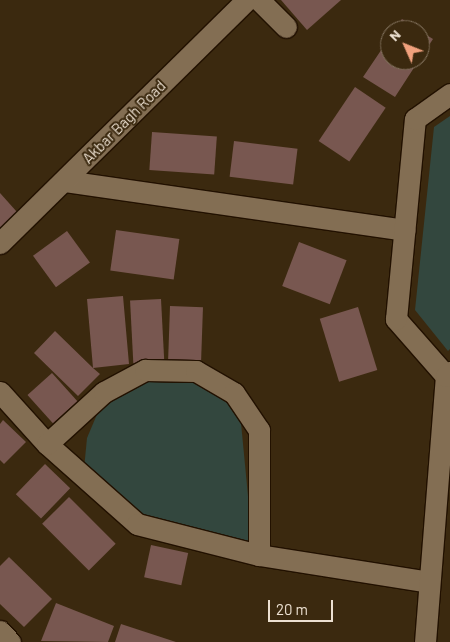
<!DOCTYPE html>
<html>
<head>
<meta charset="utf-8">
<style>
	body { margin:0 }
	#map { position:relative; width:450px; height:642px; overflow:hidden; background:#3b290f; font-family:Barlow,sans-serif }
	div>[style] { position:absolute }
	.green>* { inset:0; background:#33473e }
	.building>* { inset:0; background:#785750; transform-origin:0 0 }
	.roads { filter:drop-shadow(1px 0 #210) drop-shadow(-1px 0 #210) drop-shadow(0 1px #210) drop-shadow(0 -1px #210) }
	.minor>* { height:21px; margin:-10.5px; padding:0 10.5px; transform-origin:10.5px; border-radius:10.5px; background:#836e53 }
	span { translate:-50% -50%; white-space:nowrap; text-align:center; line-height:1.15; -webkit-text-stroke:4px #3b290f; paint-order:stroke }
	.street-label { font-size:15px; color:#ece0d1 }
	.north { position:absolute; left:380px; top:20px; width:50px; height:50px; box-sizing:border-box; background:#3b290f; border:1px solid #82725d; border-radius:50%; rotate:314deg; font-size:14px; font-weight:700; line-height:20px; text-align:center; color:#ece0d1 }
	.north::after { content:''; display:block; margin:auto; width:18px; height:22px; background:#f1a17d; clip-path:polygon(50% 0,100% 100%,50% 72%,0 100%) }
	.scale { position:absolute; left:268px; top:600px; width:65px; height:22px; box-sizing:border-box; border:2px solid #ece0d1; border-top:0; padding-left:6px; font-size:15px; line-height:18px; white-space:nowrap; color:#ece0d1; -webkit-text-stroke:4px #3b290f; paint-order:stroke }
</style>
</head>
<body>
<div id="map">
	<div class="green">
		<i style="clip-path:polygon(450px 116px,450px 349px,448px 351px,415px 310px,434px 127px)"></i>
		<i style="clip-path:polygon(169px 377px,202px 378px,239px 402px,253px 548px,138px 519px,84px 469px,87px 438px,98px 412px,134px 382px)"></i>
	</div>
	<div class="building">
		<i style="clip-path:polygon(281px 0,341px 0,307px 30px)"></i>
		<i style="clip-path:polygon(402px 19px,419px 30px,394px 30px)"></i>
		<i style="clip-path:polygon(420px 31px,433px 39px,420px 59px)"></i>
		<i style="clip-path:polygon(390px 37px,390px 60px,419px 60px,395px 97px,363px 77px)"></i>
		<i style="left:355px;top:87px;width:37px;height:65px;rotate:34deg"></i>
		<i style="left:152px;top:132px;width:65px;height:38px;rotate:4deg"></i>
		<i style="left:234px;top:141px;width:64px;height:36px;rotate:7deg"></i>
		<i style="clip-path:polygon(0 193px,17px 212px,0 228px)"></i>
		<i style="left:116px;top:230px;width:64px;height:41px;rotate:8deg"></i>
		<i style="left:67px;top:231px;width:39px;height:42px;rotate:54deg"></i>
		<i style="left:299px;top:242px;width:51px;height:47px;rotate:21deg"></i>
		<i style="clip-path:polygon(123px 296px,129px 364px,93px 368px,100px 374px,78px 396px,34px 353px,55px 331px,93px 368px,87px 299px)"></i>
		<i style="left:161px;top:299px;width:63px;height:31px;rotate:87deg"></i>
		<i style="left:170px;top:306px;width:33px;height:55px;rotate:2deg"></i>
		<i style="left:358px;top:307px;width:66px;height:40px;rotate:73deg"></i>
		<i style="left:52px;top:373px;width:38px;height:33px;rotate:48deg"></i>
		<i style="clip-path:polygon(3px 420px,26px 442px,4px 464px,0 460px,0 424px)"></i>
		<i style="left:45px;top:464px;width:35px;height:42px;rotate:44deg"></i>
		<i style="left:69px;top:497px;width:66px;height:38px;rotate:45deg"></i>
		<i style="left:151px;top:545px;width:38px;height:33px;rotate:12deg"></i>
		<i style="clip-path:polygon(9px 557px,52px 599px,24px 627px,0 604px,0 566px)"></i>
		<i style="clip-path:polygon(56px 603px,114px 626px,108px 642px,41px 641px)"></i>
		<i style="clip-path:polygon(121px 624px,176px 642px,115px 642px)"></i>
	</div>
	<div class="roads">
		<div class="minor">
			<i style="left:259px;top:0;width:38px;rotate:45deg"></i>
			<i style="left:65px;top:181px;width:343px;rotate:8.2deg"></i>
			<i style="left:0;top:243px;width:346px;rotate:-44.6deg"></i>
			<i style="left:446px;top:376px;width:76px;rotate:-131.3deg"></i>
			<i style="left:396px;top:319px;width:201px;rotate:-84.6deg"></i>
			<i style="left:415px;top:119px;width:43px;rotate:-35.5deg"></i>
			<i style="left:0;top:392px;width:70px;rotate:47.9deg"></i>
			<i style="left:47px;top:444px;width:120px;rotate:41.6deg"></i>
			<i style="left:137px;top:524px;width:126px;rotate:14.3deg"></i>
			<i style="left:259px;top:555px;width:172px;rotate:9deg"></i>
			<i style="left:47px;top:444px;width:77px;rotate:-42.4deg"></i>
			<i style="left:104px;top:392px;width:47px;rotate:-28.2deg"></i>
			<i style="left:145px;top:370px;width:51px;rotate:1.1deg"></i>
			<i style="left:196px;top:371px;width:44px;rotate:30.1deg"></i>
			<i style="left:234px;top:393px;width:45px;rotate:56deg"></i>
			<i style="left:259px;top:430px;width:125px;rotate:90deg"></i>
			<i style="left:0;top:631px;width:15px;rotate:48deg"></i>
			<i style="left:425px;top:642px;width:267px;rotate:-85.5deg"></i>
			<i style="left:446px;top:376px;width:6px;rotate:-45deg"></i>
		</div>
	</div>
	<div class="street-label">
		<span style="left:124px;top:122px;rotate:-45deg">Akbar Bagh Road</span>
	</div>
	<div class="north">N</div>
	<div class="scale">20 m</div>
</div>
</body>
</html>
